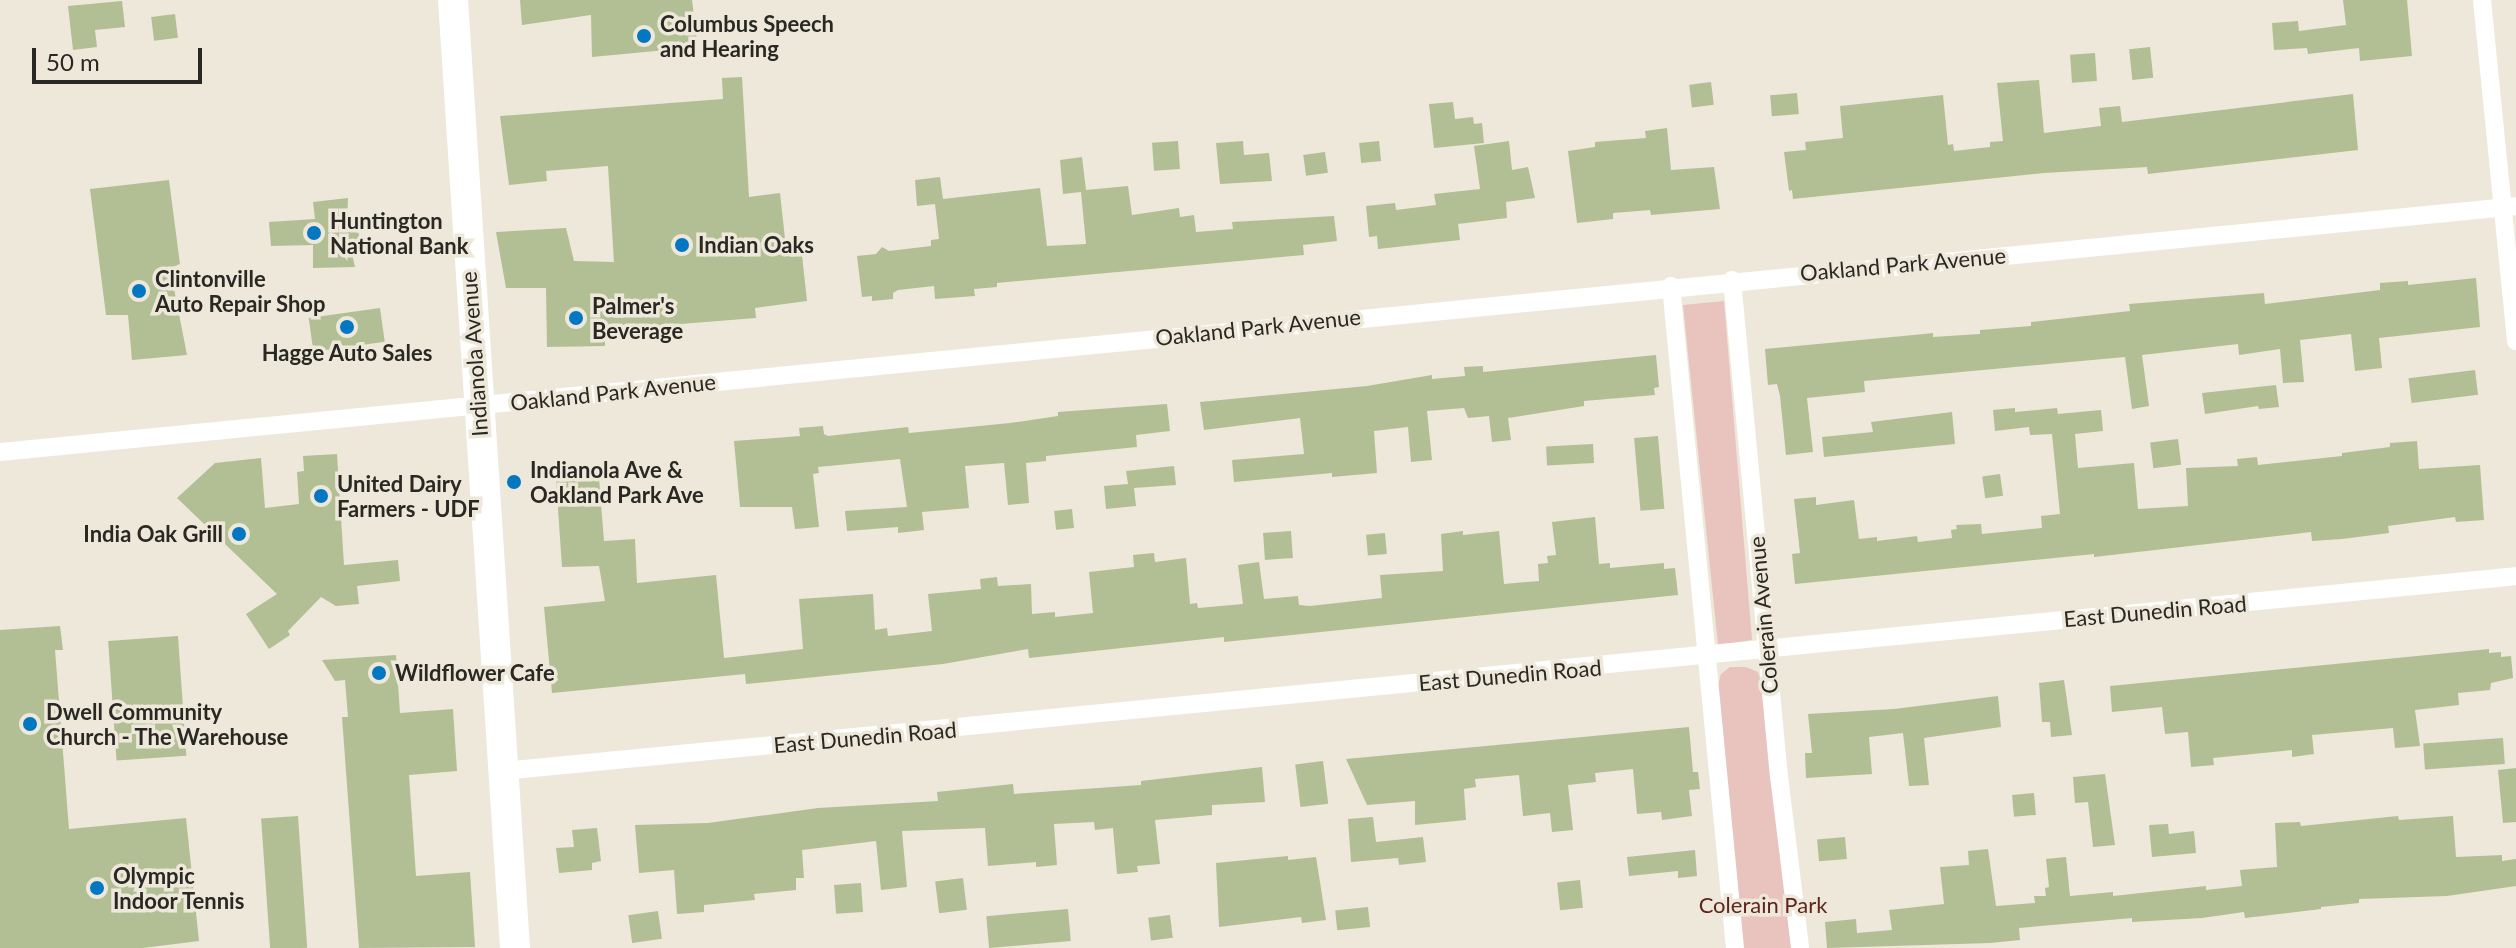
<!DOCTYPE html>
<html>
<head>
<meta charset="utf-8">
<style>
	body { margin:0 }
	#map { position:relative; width:2516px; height:948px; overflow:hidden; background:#ede8da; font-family:Lato,sans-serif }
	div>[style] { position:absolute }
	.green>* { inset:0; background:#e9c4be }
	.building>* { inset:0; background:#b2bf94; transform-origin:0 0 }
	.minor>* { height:18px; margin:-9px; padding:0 9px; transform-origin:9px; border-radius:9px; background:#fff }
	.primary>* { height:30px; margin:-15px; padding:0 15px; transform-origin:15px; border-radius:15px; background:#fff }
	.dots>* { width:22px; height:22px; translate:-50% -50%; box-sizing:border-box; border:4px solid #ede8da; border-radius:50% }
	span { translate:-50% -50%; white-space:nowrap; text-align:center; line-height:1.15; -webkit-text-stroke:7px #ede8da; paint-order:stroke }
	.poi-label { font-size:22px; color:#2a2823; font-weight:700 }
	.left { translate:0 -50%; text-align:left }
	.right { translate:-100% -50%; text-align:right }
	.street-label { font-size:22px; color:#2a2823 }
	.park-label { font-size:22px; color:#612520 }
	.scale { position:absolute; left:32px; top:48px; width:170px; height:36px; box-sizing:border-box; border:4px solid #2a2823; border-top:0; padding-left:10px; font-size:24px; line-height:28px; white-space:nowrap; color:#2a2823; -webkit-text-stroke:6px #ede8da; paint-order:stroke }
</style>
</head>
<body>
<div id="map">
	<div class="green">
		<i style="clip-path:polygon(1724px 301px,1752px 640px,1718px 645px,1683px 305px)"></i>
		<i style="clip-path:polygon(1730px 667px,1746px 667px,1758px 672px,1762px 684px,1794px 948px,1741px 948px,1717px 689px,1721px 674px)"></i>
	</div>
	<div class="building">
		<i style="clip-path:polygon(520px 0,692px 0,698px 47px,592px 57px,591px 15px,522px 25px)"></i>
		<i style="clip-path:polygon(2343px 0,2407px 0,2412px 56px,2360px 61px,2359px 48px,2308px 54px,2307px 48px,2274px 50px,2272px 23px,2298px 21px,2299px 31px,2346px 25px)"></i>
		<i style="clip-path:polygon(122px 1px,125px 27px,95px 30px,97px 47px,73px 50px,68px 6px)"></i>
		<i style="left:175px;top:14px;width:24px;height:24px;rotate:83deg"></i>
		<i style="left:2150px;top:47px;width:31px;height:21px;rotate:84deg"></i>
		<i style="left:2095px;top:53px;width:28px;height:25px;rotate:86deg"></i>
		<i style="clip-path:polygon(742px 77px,749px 197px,780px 193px,786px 248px,801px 246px,807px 301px,755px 308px,756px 318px,605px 330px,605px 346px,547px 347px,546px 288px,506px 288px,496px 232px,566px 228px,574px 261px,614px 262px,608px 166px,546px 171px,547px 181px,509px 185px,500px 116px,723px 99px,722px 78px)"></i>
		<i style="clip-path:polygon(2039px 80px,2044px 133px,2101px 126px,2099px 108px,2120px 106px,2122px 122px,2353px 94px,2358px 150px,2148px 174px,2147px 167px,2044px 173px,1793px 199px,1792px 190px,1789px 191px,1784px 152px,1806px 150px,1805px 142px,1843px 138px,1840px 106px,1943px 95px,1948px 145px,1953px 144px,1954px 151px,1990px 147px,1990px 142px,2003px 141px,1997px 83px)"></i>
		<i style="left:1711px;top:82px;width:23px;height:22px;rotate:83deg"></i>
		<i style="left:1797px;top:93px;width:21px;height:27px;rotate:85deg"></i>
		<i style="clip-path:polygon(1453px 102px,1455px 119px,1473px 117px,1474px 124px,1482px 123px,1484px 143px,1434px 148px,1429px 104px)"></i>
		<i style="clip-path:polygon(1667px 128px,1671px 170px,1714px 167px,1720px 209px,1651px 215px,1650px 210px,1613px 213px,1613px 219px,1577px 223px,1568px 151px,1595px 147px,1595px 142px,1646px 138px,1645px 131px)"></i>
		<i style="left:1178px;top:141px;width:28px;height:26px;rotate:86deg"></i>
		<i style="clip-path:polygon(1243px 141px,1244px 155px,1269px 153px,1272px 181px,1220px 184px,1216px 143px)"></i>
		<i style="left:1379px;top:141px;width:20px;height:20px;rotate:84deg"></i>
		<i style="clip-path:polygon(1509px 141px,1512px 170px,1528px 167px,1535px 198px,1506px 202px,1507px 218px,1458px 224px,1460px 240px,1378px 249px,1377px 236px,1369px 237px,1366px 206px,1395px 203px,1396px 210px,1436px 205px,1434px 194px,1480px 189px,1474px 146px)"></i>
		<i style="left:1325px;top:152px;width:21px;height:22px;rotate:82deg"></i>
		<i style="clip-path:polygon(1082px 157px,1086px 190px,1128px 186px,1132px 215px,1179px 208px,1180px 217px,1194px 215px,1196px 232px,1233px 229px,1232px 222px,1334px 216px,1337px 241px,1303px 245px,1304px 255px,997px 283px,997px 287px,974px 289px,975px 296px,935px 299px,934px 286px,898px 290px,893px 293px,893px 299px,872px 301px,872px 296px,862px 297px,857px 256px,876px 254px,882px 247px,889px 251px,931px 246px,931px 240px,939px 239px,935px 204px,917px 206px,915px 180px,940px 177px,943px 199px,1040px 188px,1047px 246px,1086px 244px,1081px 192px,1063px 194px,1060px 160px)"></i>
		<i style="clip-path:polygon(169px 180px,180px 264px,170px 268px,187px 355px,132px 360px,128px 315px,106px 315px,90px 189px)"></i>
		<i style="clip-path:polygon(348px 198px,347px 222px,357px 220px,360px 243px,350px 245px,355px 267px,313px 268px,313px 245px,271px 246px,269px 222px,315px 219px,313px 202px)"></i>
		<i style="clip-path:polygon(2476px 278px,2480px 327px,2379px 338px,2382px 368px,2355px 371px,2351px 334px,2300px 340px,2304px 382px,2283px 383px,2280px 349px,2239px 355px,2238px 344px,2142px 355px,2149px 406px,2132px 409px,2125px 357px,1864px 381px,1865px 392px,1807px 398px,1813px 452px,1786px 455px,1780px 396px,1777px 384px,1768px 385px,1765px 349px,1924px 334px,1933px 333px,1933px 337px,1980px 334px,1980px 330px,2031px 326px,2031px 322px,2130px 311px,2129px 304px,2264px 293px,2265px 304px,2380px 290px,2380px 283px,2408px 281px,2408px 285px)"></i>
		<i style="left:380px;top:308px;width:34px;height:72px;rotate:82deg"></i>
		<i style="clip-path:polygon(1656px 355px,1659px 387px,1654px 388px,1655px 395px,1584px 401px,1584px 406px,1508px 418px,1511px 440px,1492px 442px,1489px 416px,1468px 418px,1464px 408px,1427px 411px,1432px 460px,1411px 462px,1408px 427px,1374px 431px,1377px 473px,1332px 477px,1332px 473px,1234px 482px,1232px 460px,1304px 454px,1300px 418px,1204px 430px,1200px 402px,1367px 386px,1432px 375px,1432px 379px,1465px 376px,1464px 367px,1483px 366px,1483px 372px)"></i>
		<i style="left:2475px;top:370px;width:25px;height:67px;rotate:83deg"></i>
		<i style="clip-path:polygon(2276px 385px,2279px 407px,2259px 409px,2258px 406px,2205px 414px,2202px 393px)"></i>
		<i style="clip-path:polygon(1167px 404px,1170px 431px,1136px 435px,1137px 447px,1046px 456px,1046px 461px,1026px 463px,1029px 503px,1008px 505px,1004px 463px,965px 466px,969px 508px,922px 512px,924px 530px,898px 533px,898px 527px,847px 531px,845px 511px,907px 507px,900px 459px,818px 467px,819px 473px,813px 474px,819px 527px,795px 529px,792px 507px,740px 507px,734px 441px,800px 436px,799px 428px,823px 426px,824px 434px,828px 436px,908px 427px,909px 433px,1010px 423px,1058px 416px,1058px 412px)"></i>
		<i style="clip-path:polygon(2015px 408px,2015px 412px,2057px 408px,2058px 414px,2101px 410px,2103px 431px,2075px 434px,2078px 468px,2134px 463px,2138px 509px,2188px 506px,2186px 468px,2238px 466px,2237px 459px,2257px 457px,2258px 465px,2342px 456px,2342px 453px,2390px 447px,2390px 443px,2417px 441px,2419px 469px,2480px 465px,2484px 520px,2456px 522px,2455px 517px,2388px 526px,2389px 533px,2342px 539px,2312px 541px,2311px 532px,2094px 557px,2094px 554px,1795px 584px,1792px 554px,1800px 553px,1794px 499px,1816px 497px,1816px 505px,1854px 500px,1859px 539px,1877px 537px,1877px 541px,1917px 536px,1918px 542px,1952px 538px,1951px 530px,1957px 529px,1956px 525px,1981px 524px,1982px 534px,2042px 528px,2041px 516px,2060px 514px,2052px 434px,2030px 435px,2029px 427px,1995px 431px,1993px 410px)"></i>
		<i style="clip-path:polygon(1952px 412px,1955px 444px,1824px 457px,1822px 437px,1873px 432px,1871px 422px)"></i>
		<i style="left:1658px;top:436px;width:73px;height:24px;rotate:85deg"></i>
		<i style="left:2178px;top:439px;width:26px;height:28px;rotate:83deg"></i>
		<i style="left:1593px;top:444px;width:19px;height:47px;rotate:87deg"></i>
		<i style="clip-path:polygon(337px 454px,344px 565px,398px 560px,400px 581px,357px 586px,359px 604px,336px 606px,321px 597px,288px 631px,290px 635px,269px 649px,246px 614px,277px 594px,177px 498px,215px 463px,261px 458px,265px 508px,299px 504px,297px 472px,304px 471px,303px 456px)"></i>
		<i style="clip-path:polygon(1174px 466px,1176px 485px,1134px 488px,1136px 506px,1106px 509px,1104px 486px,1128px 484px,1126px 471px)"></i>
		<i style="left:2000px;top:474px;width:22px;height:18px;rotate:82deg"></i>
		<i style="clip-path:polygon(599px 478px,604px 541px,635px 539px,637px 583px,716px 575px,724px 658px,803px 649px,799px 599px,873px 594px,875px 630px,887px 628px,888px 636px,932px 631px,928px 594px,981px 589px,980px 579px,997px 577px,998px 586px,1031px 584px,1032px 614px,1055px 612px,1055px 617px,1093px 613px,1089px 572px,1134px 567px,1133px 555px,1154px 553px,1155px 562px,1186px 558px,1190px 604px,1197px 603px,1198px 608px,1243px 604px,1238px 565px,1259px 562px,1264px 599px,1298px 596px,1299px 605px,1310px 606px,1382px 598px,1380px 575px,1443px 571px,1441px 534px,1463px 531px,1463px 535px,1499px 531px,1504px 584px,1539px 581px,1538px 564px,1548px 563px,1547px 556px,1556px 555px,1552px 522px,1595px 517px,1599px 564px,1610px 563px,1610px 568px,1664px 563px,1664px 569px,1675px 568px,1678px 595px,1224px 642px,1224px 637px,1029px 658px,1028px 649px,943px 664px,746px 684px,745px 674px,552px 693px,544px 607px,605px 601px,599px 566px,562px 567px,556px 480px)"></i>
		<i style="left:1072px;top:509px;width:19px;height:18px;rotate:84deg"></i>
		<i style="left:1291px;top:531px;width:27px;height:28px;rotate:86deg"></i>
		<i style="left:1385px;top:533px;width:21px;height:19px;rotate:85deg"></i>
		<i style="clip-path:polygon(60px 626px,63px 650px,55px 650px,69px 829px,186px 818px,199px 941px,143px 948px,0 948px,0 630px)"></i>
		<i style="left:178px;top:636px;width:120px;height:70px;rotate:86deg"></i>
		<i style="clip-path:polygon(2489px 649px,2489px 653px,2501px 652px,2501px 657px,2511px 656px,2513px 678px,2491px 683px,2490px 690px,2458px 693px,2459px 705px,2415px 710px,2420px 746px,2395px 748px,2393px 728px,2312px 735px,2314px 754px,2292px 757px,2292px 750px,2213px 758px,2214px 765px,2191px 767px,2188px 732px,2165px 734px,2162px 707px,2112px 712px,2110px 686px)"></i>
		<i style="clip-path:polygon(396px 655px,400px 713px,453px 709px,457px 771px,409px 775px,416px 876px,470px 872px,475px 947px,359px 948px,342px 717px,348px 717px,345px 680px,335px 681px,322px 660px)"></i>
		<i style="clip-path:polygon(2064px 680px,2072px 735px,2051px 737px,2050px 722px,2042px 722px,2039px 683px)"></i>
		<i style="clip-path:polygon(1998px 696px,2001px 727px,1924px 738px,1929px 785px,1909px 786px,1903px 733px,1869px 737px,1872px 774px,1806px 778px,1805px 753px,1812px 753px,1808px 714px,1894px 709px)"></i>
		<i style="clip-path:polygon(1689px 727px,1693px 772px,1698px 772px,1700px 789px,1689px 790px,1692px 816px,1662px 820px,1661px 812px,1637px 814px,1633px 769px,1595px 773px,1596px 782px,1568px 785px,1573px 830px,1552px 832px,1550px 813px,1523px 816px,1519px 775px,1475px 779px,1476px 787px,1464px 789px,1466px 820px,1415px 825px,1415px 801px,1367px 805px,1346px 759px)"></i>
		<i style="left:2503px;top:738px;width:26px;height:80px;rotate:86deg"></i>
		<i style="left:1323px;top:761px;width:43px;height:28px;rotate:83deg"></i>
		<i style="clip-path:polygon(1262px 767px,1265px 802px,1212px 805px,1212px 815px,1155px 820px,1160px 864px,1137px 866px,1138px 872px,1117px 874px,1113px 828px,1095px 830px,1094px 822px,1054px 824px,1057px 865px,1036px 867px,1036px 862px,988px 866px,985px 828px,902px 831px,907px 887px,881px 890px,876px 841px,802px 850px,804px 878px,796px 878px,796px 890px,754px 894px,755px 900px,704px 905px,704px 912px,677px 914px,674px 870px,639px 873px,635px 825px,708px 823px,818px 808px,938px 801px,937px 792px,1013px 784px,1014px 794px,1141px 785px,1141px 781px)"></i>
		<i style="clip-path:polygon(2516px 768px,2516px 822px,2503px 823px,2498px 770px)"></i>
		<i style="clip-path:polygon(2105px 774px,2115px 845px,2093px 847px,2088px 802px,2075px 803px,2073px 777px)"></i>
		<i style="left:2034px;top:793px;width:22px;height:22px;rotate:85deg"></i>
		<i style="left:298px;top:816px;width:132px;height:37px;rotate:86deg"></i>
		<i style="clip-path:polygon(2398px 816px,2399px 820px,2453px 816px,2456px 857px,2502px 855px,2502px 861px,2516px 859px,2516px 886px,2447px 896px,2359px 899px,2359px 903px,2321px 907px,2321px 909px,2245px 918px,2244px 912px,2202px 918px,2132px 922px,2132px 918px,2019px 928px,2020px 940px,1990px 943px,1827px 948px,1825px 922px,1856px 919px,1857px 933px,1892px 930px,1889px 910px,1944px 904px,1940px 867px,1969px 865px,1968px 851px,1988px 849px,1996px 906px,2035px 903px,2034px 896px,2046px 896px,2045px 888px,2049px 887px,2046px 859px,2066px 857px,2070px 896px,2113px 892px,2113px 896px,2206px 886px,2206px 890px,2242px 886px,2240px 870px,2277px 867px,2275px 823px,2300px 822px,2301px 826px)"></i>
		<i style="clip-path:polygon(1373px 817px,1376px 842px,1423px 837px,1426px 862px,1399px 865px,1398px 858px,1351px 862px,1348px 819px)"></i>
		<i style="clip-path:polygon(2168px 824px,2169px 834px,2194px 831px,2196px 853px,2152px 857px,2149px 825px)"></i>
		<i style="clip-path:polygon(597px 828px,601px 861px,592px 863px,592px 870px,559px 873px,556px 848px,574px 847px,572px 830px)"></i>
		<i style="left:1845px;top:837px;width:22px;height:28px;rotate:85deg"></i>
		<i style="clip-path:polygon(1695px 850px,1697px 876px,1678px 878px,1678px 871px,1629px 876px,1627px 857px)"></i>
		<i style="clip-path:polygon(1288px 856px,1288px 860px,1316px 857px,1326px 920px,1302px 923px,1301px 917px,1219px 927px,1216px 863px)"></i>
		<i style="left:963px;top:878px;width:32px;height:28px;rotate:83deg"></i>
		<i style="left:1580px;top:880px;width:28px;height:23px;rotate:84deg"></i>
		<i style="left:861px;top:883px;width:29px;height:27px;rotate:86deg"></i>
		<i style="left:1368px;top:907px;width:20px;height:33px;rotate:84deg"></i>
		<i style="left:1068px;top:909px;width:32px;height:82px;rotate:85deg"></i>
		<i style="left:658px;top:911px;width:28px;height:30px;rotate:82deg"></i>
		<i style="left:1170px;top:915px;width:23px;height:22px;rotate:83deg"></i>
	</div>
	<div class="minor">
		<i style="left:2482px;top:0;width:343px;rotate:84.3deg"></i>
		<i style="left:1732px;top:280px;width:498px;rotate:84.6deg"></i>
		<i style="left:1779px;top:776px;width:173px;rotate:83deg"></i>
		<i style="left:1671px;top:286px;width:665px;rotate:84.48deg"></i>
		<i style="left:0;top:452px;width:2528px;rotate:-5.58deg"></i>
		<i style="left:503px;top:771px;width:2022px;rotate:-5.53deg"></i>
	</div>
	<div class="primary">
		<i style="left:453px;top:0;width:950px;rotate:86.26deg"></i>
	</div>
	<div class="dots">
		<i style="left:644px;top:36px;background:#0377c1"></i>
		<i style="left:314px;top:233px;background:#0377c1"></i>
		<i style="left:682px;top:245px;background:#0377c1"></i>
		<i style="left:139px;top:291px;background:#0377c1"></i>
		<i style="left:576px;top:318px;background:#0377c1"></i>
		<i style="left:347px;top:327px;background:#0377c1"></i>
		<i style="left:514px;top:482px;background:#0377c1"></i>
		<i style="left:321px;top:496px;background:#0377c1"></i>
		<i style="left:239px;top:534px;background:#0377c1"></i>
		<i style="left:379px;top:673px;background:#0377c1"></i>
		<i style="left:30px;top:724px;background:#0377c1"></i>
		<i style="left:97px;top:888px;background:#0377c1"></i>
	</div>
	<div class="poi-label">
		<span class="left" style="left:660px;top:36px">Columbus Speech<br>and Hearing</span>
		<span class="left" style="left:330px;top:233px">Huntington<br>National Bank</span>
		<span class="left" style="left:698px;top:245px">Indian Oaks</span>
		<span class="left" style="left:155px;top:291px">Clintonville<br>Auto Repair Shop</span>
		<span class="left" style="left:592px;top:318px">Palmer's<br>Beverage</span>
		<span style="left:347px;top:353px">Hagge Auto Sales</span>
		<span class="left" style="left:530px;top:482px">Indianola Ave &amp;<br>Oakland Park Ave</span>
		<span class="left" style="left:337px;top:496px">United Dairy<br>Farmers - UDF</span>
		<span class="right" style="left:223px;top:534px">India Oak Grill</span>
		<span class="left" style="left:395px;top:673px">Wildflower Cafe</span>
		<span class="left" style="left:46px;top:724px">Dwell Community<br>Church - The Warehouse</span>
		<span class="left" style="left:113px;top:888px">Olympic<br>Indoor Tennis</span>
	</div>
	<div class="street-label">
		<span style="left:1903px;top:264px;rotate:-5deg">Oakland Park Avenue</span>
		<span style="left:1258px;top:327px;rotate:-6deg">Oakland Park Avenue</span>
		<span style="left:474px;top:354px;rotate:-94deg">Indianola Avenue</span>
		<span style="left:613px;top:392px;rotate:-6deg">Oakland Park Avenue</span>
		<span style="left:2155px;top:611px;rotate:-5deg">East Dunedin Road</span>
		<span style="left:1763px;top:615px;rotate:-95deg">Colerain Avenue</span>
		<span style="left:1510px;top:675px;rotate:-5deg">East Dunedin Road</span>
		<span style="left:865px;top:737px;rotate:-5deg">East Dunedin Road</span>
	</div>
	<div class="park-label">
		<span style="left:1763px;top:905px">Colerain Park</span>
	</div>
	<div class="scale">50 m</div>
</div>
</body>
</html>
